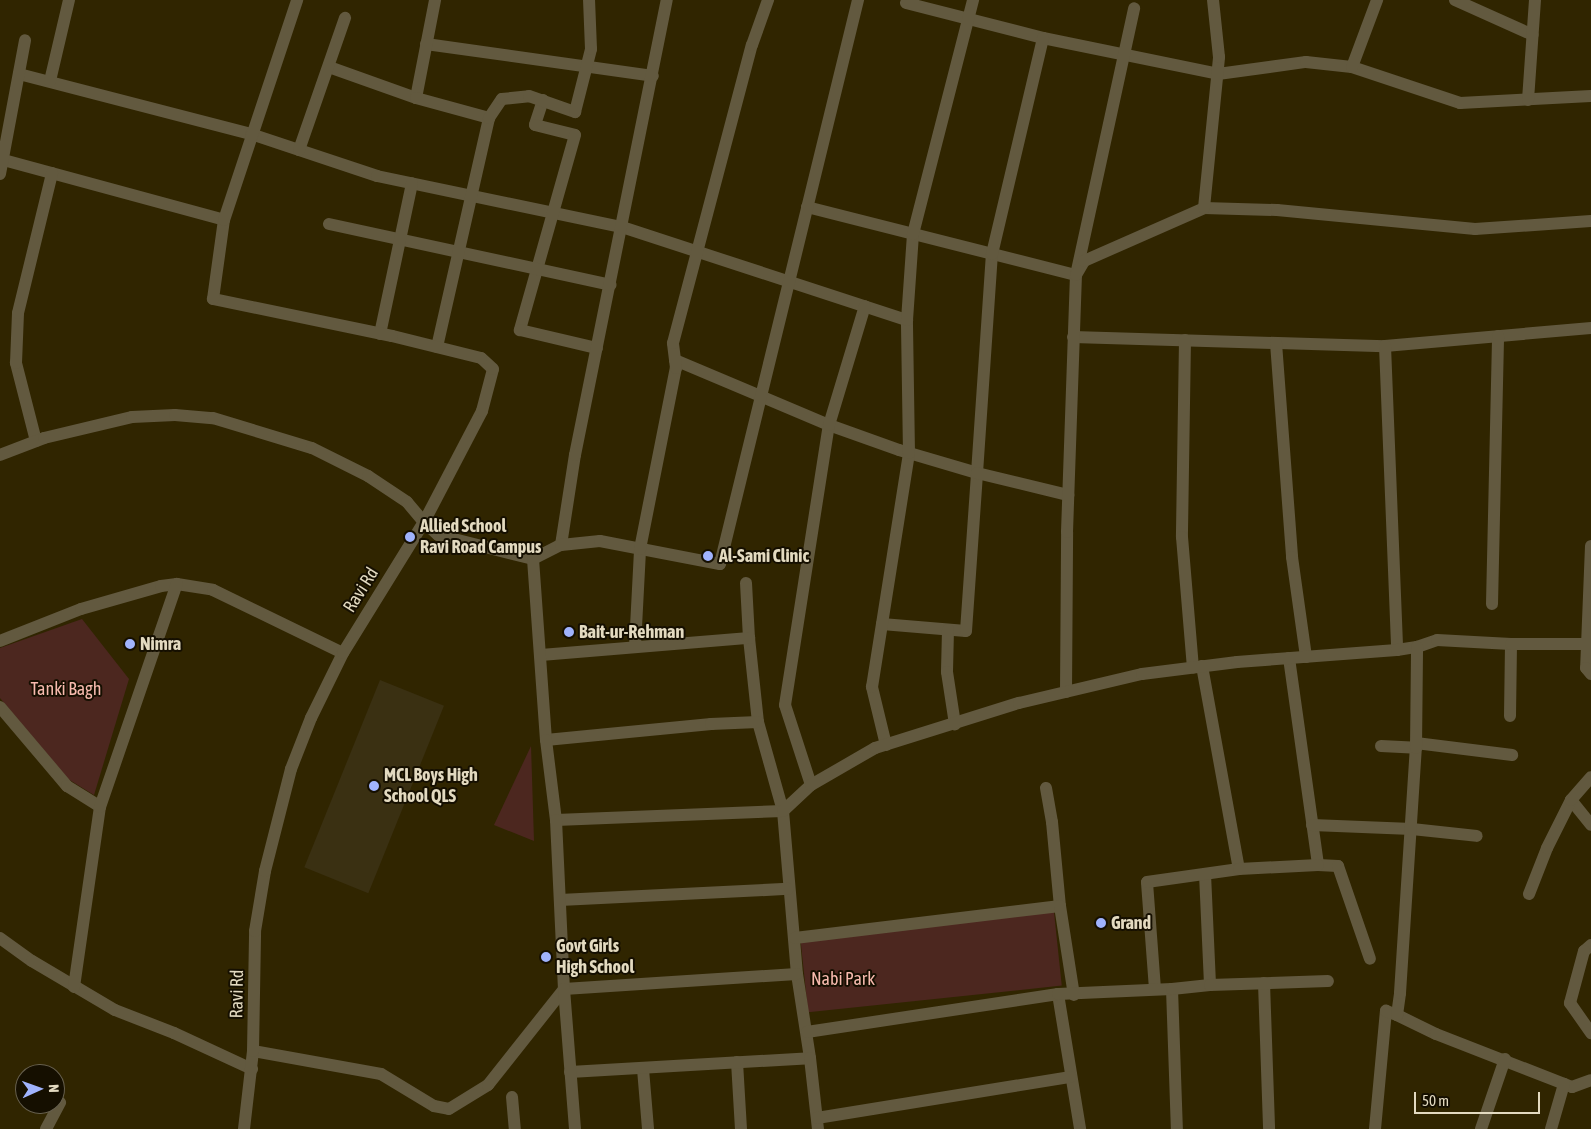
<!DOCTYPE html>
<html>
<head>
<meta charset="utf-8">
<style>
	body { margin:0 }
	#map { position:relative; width:1591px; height:1129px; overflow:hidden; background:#302500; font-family:"Asap Condensed",sans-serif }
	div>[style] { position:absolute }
	.built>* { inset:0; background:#3a3012; transform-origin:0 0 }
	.green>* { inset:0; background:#4c271f; transform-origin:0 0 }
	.minor>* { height:12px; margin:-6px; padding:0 6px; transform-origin:6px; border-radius:6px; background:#62593f }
	.dots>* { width:14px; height:14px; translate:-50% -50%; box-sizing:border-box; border:2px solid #150f00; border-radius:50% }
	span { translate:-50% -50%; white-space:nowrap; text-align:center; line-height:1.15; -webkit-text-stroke:4px #150f00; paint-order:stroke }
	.poi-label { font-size:18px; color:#e3dac0; font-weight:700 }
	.left { translate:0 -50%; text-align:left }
	.street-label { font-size:18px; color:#e3dac0 }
	.park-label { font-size:18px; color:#f6baad }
	.north { position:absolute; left:15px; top:1064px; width:50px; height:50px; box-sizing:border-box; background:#150f00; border:1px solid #67604d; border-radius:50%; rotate:88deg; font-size:14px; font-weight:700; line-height:20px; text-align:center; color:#e3dac0 }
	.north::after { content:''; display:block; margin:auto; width:18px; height:22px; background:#a0b3fd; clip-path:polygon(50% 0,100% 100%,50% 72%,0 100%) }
	.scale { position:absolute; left:1414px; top:1092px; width:126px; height:22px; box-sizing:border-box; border:2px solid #e3dac0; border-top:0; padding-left:6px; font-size:15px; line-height:18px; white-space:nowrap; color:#e3dac0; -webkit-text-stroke:4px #150f00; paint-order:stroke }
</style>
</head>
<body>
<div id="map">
	<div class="built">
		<i style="left:380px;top:680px;width:69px;height:202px;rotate:22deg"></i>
	</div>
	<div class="green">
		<i style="clip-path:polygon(82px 619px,129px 679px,94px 795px,68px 779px,0 698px,0 648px)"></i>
		<i style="clip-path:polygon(531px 746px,534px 841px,494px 825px)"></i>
		<i style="left:1054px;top:912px;width:74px;height:255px;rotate:84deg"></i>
	</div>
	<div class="minor">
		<i style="left:1455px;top:0;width:85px;rotate:24.2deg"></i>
		<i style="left:906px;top:3px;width:141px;rotate:14.3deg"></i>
		<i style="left:1043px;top:38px;width:179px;rotate:11.6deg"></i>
		<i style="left:1218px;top:74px;width:89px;rotate:-7.8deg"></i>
		<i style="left:1306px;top:62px;width:46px;rotate:6.2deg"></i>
		<i style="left:1352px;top:67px;width:114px;rotate:18.4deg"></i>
		<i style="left:1460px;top:103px;width:131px;rotate:-3.1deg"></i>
		<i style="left:426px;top:44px;width:229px;rotate:8deg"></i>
		<i style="left:329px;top:67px;width:92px;rotate:19.6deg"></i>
		<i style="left:416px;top:98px;width:100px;rotate:-79deg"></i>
		<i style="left:1352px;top:67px;width:72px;rotate:-69.5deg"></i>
		<i style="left:19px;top:74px;width:240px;rotate:14.5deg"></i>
		<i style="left:251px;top:134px;width:133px;rotate:18.4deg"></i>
		<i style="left:377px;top:176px;width:250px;rotate:11.8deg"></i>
		<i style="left:622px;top:227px;width:300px;rotate:18.1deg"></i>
		<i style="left:50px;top:81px;width:83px;rotate:-76.8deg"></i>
		<i style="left:416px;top:98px;width:76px;rotate:15.3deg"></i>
		<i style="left:543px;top:100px;width:26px;rotate:108deg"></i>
		<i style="left:535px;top:125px;width:41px;rotate:14deg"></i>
		<i style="left:575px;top:135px;width:203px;rotate:105.8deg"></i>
		<i style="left:520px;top:330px;width:79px;rotate:13.2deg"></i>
		<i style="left:1528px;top:100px;width:100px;rotate:-86deg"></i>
		<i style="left:299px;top:150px;width:140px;rotate:-70.8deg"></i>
		<i style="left:0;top:159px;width:232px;rotate:15.2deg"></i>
		<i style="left:0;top:174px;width:136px;rotate:-79.4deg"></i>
		<i style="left:807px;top:207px;width:277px;rotate:14.2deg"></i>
		<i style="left:1076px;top:275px;width:273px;rotate:-77.7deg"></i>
		<i style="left:1204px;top:208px;width:73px;rotate:1.6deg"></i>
		<i style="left:1277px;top:210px;width:199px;rotate:5.5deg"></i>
		<i style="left:1475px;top:229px;width:116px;rotate:-3.9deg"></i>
		<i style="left:329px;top:224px;width:288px;rotate:12.2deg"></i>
		<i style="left:380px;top:334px;width:154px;rotate:-78deg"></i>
		<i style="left:1073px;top:337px;width:312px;rotate:1.7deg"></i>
		<i style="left:1385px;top:346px;width:207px;rotate:-5deg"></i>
		<i style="left:1185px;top:340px;width:197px;rotate:90.9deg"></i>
		<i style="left:1182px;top:537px;width:131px;rotate:85.2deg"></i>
		<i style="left:1276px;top:343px;width:215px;rotate:85.7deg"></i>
		<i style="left:1292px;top:557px;width:101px;rotate:82deg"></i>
		<i style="left:1385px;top:346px;width:304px;rotate:87.7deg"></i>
		<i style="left:437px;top:347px;width:235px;rotate:-77.2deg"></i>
		<i style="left:489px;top:118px;width:23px;rotate:-56deg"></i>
		<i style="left:502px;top:99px;width:27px;rotate:-6deg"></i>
		<i style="left:529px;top:96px;width:49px;rotate:19.2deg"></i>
		<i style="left:575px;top:112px;width:65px;rotate:-75.7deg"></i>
		<i style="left:591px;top:49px;width:49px;rotate:-92.3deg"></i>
		<i style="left:675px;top:360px;width:167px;rotate:22.9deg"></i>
		<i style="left:829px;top:425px;width:74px;rotate:19.7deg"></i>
		<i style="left:899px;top:450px;width:81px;rotate:16.4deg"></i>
		<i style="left:977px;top:473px;width:220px;rotate:-86.1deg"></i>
		<i style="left:992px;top:254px;width:222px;rotate:-76.7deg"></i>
		<i style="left:36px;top:441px;width:81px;rotate:-104.4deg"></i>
		<i style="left:16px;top:363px;width:50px;rotate:-87.7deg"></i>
		<i style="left:18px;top:313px;width:144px;rotate:-76.3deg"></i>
		<i style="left:0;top:455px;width:47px;rotate:-21.1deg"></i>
		<i style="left:44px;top:438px;width:90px;rotate:-13.4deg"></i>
		<i style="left:132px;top:417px;width:43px;rotate:-2.7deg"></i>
		<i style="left:175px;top:415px;width:38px;rotate:5deg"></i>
		<i style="left:213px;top:418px;width:103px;rotate:16.9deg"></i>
		<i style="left:312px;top:448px;width:63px;rotate:26.6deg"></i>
		<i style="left:368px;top:476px;width:47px;rotate:33.7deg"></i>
		<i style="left:407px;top:502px;width:26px;rotate:50deg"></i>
		<i style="left:424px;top:522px;width:125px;rotate:-62.4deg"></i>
		<i style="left:482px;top:411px;width:43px;rotate:-75.3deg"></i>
		<i style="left:493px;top:369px;width:16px;rotate:-137deg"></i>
		<i style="left:481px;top:358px;width:92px;rotate:-166.1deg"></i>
		<i style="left:392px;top:336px;width:183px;rotate:-168.3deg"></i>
		<i style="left:213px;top:299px;width:80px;rotate:-82.1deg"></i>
		<i style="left:224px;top:220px;width:232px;rotate:-71.6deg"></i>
		<i style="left:561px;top:545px;width:91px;rotate:-81.2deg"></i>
		<i style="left:575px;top:455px;width:464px;rotate:-78.6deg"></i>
		<i style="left:1591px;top:546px;width:122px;rotate:92.3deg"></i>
		<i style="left:1586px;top:668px;width:8px;rotate:50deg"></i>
		<i style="left:533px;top:559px;width:31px;rotate:-27deg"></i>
		<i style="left:561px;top:545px;width:39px;rotate:-6deg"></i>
		<i style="left:600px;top:541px;width:122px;rotate:10.9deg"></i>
		<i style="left:720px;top:564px;width:581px;rotate:-76.25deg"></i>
		<i style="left:746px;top:583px;width:55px;rotate:86.9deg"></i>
		<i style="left:749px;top:638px;width:84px;rotate:83.9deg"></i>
		<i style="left:758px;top:722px;width:92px;rotate:74.3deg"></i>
		<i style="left:783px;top:811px;width:164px;rotate:85.1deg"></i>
		<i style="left:797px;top:974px;width:85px;rotate:81.2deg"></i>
		<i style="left:1492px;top:604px;width:268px;rotate:-88.7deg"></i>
		<i style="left:882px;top:624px;width:84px;rotate:4.8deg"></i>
		<i style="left:966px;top:631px;width:158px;rotate:-86deg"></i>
		<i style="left:977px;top:473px;width:94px;rotate:13.6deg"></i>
		<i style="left:948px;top:630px;width:42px;rotate:91.4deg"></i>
		<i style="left:947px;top:672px;width:53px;rotate:81.3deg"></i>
		<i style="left:0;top:641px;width:87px;rotate:-21.6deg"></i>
		<i style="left:81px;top:609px;width:83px;rotate:-16deg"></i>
		<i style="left:161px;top:586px;width:16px;rotate:-7deg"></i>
		<i style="left:177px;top:584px;width:36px;rotate:9deg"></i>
		<i style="left:213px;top:590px;width:144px;rotate:25.9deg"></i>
		<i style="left:635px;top:646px;width:97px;rotate:-87deg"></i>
		<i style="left:640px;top:549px;width:185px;rotate:-78.8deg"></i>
		<i style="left:676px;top:368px;width:25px;rotate:-97deg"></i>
		<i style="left:673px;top:343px;width:308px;rotate:-75.2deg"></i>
		<i style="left:752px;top:45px;width:48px;rotate:-70.4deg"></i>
		<i style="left:541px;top:655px;width:209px;rotate:-4.7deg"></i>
		<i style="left:1289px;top:658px;width:209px;rotate:82deg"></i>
		<i style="left:1318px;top:865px;width:20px;rotate:3deg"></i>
		<i style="left:1338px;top:866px;width:98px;rotate:71deg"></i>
		<i style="left:1202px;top:666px;width:206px;rotate:79.7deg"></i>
		<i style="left:1066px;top:692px;width:160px;rotate:-89.6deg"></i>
		<i style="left:1067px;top:532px;width:257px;rotate:-88deg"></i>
		<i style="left:1076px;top:275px;width:16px;rotate:-60deg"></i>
		<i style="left:1084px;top:261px;width:131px;rotate:-23.8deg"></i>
		<i style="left:1204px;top:208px;width:152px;rotate:-84.3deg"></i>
		<i style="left:1219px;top:57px;width:57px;rotate:-96deg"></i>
		<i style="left:0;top:707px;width:104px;rotate:49.7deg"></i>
		<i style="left:67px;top:786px;width:39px;rotate:32deg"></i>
		<i style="left:1510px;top:716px;width:72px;rotate:-89.2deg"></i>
		<i style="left:546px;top:740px;width:166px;rotate:-5.5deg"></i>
		<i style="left:711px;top:724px;width:47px;rotate:-2.4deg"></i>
		<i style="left:1416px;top:743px;width:97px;rotate:7.1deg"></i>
		<i style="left:886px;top:745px;width:60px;rotate:-103.6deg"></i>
		<i style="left:872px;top:687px;width:237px;rotate:-81deg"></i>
		<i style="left:909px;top:453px;width:133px;rotate:-90.9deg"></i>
		<i style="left:907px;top:320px;width:86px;rotate:-86deg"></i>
		<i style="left:913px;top:234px;width:242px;rotate:-75.6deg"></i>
		<i style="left:1381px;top:746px;width:35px;rotate:3deg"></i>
		<i style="left:811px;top:785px;width:84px;rotate:-108deg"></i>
		<i style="left:785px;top:705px;width:283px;rotate:-81.1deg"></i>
		<i style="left:829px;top:425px;width:124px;rotate:-73.2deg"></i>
		<i style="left:1046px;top:788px;width:35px;rotate:80deg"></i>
		<i style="left:1052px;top:822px;width:84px;rotate:84.6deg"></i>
		<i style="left:1571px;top:800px;width:32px;rotate:51deg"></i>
		<i style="left:556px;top:820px;width:227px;rotate:-2.3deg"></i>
		<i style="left:783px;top:811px;width:38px;rotate:-43deg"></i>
		<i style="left:811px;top:785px;width:74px;rotate:-30deg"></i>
		<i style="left:875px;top:748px;width:151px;rotate:-17.4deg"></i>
		<i style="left:1019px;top:703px;width:126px;rotate:-13.3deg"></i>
		<i style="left:1142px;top:674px;width:96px;rotate:-7.2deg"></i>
		<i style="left:1237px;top:662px;width:160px;rotate:-4.3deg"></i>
		<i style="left:1397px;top:650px;width:20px;rotate:-9deg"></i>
		<i style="left:1417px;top:647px;width:21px;rotate:-19deg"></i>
		<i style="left:1437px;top:640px;width:74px;rotate:3.1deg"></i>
		<i style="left:1511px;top:644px;width:80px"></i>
		<i style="left:1312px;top:825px;width:100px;rotate:2.3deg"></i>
		<i style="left:1412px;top:829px;width:65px;rotate:6.1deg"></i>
		<i style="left:1205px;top:874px;width:111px;rotate:87.4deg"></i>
		<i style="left:1529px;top:894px;width:49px;rotate:-68.6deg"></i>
		<i style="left:1547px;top:848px;width:54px;rotate:-63.4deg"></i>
		<i style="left:1571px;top:800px;width:30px;rotate:-49deg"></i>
		<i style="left:560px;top:900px;width:228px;rotate:-2.8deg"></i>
		<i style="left:0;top:938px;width:39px;rotate:36deg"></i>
		<i style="left:32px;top:961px;width:96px;rotate:30.6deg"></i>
		<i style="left:115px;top:1010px;width:63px;rotate:21.3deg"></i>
		<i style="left:174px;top:1033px;width:86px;rotate:24.8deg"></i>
		<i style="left:795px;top:938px;width:267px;rotate:-6.9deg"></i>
		<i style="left:1060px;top:906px;width:90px;rotate:81.1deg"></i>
		<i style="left:1591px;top:945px;width:9px;rotate:139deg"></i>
		<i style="left:1584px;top:951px;width:54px;rotate:105.1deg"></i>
		<i style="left:1570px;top:1003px;width:37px;rotate:55deg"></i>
		<i style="left:1264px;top:983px;width:146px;rotate:88deg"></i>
		<i style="left:74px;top:987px;width:182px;rotate:-81.8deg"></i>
		<i style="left:100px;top:807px;width:236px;rotate:-71deg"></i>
		<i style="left:1155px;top:989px;width:107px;rotate:-94.3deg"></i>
		<i style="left:1147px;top:882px;width:93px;rotate:-8deg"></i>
		<i style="left:1239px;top:869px;width:79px;rotate:-2.9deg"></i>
		<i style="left:1172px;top:989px;width:140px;rotate:88deg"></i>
		<i style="left:1058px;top:994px;width:137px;rotate:80.7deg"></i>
		<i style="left:1397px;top:1015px;width:43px;rotate:26deg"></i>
		<i style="left:1436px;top:1034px;width:146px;rotate:21.3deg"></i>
		<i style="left:1572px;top:1087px;width:20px;rotate:-20deg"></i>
		<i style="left:807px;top:1032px;width:254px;rotate:-8.6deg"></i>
		<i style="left:1058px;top:994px;width:114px;rotate:-2.5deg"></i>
		<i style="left:1172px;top:989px;width:38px;rotate:-6deg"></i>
		<i style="left:1210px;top:985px;width:118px;rotate:-1.9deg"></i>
		<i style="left:253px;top:1051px;width:130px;rotate:10.2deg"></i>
		<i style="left:381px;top:1074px;width:62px;rotate:31.1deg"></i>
		<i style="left:434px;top:1106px;width:15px;rotate:11deg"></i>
		<i style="left:449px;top:1109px;width:46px;rotate:-31.6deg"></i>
		<i style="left:488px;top:1085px;width:122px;rotate:-51.6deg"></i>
		<i style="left:564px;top:989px;width:233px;rotate:-3.7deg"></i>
		<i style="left:737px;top:1062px;width:67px;rotate:86.6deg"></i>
		<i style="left:643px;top:1069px;width:60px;rotate:85.2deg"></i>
		<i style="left:570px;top:1072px;width:240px;rotate:-3.3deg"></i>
		<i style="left:810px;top:1058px;width:71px;rotate:83.6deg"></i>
		<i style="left:512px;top:1097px;width:32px;rotate:85deg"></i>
		<i style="left:817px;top:1118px;width:257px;rotate:-9.2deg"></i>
		<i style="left:46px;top:1129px;width:30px;rotate:-62deg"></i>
		<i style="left:244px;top:1129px;width:79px;rotate:-83.4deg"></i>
		<i style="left:253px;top:1051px;width:120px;rotate:-89deg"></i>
		<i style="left:255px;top:931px;width:61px;rotate:-80.5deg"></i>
		<i style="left:265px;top:871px;width:105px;rotate:-75.7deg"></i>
		<i style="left:291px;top:769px;width:55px;rotate:-68.6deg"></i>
		<i style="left:311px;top:718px;width:72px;rotate:-63.8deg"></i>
		<i style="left:343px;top:653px;width:154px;rotate:-58.3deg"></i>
		<i style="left:424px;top:522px;width:19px;rotate:43deg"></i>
		<i style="left:438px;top:535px;width:98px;rotate:14.2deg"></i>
		<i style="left:533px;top:559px;width:181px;rotate:85.9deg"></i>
		<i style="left:546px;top:740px;width:81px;rotate:82.9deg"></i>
		<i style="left:556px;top:820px;width:169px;rotate:87.3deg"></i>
		<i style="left:564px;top:989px;width:140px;rotate:85.5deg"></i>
		<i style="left:1375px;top:1129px;width:119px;rotate:-84.7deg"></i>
		<i style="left:1386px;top:1011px;width:12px;rotate:20deg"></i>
		<i style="left:1397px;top:1015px;width:22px;rotate:-82deg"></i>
		<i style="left:1400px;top:993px;width:246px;rotate:-86.3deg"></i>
		<i style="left:1416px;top:748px;width:101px;rotate:-89.4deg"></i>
		<i style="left:1481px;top:1129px;width:74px;rotate:-71.1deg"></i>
		<i style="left:1551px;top:1129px;width:47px;rotate:-73.9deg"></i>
	</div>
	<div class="dots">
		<i style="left:410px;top:537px;background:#a0b3fd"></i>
		<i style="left:708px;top:556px;background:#a0b3fd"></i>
		<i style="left:569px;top:632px;background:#a0b3fd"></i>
		<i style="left:130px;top:644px;background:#a0b3fd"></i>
		<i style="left:374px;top:786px;background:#a0b3fd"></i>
		<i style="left:1101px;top:923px;background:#a0b3fd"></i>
		<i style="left:546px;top:957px;background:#a0b3fd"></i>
	</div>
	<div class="poi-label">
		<span class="left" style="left:420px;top:537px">Allied School<br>Ravi Road Campus</span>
		<span class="left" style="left:719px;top:556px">Al-Sami Clinic</span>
		<span class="left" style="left:579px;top:632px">Bait-ur-Rehman</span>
		<span class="left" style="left:140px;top:644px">Nimra</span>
		<span class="left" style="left:384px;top:786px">MCL Boys High<br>School QLS</span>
		<span class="left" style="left:1111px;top:923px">Grand</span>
		<span class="left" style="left:556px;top:957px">Govt Girls<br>High School</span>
	</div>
	<div class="street-label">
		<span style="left:361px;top:590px;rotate:-58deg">Ravi Rd</span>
		<span style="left:237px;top:994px;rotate:-89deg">Ravi Rd</span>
	</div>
	<div class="park-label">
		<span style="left:66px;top:689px">Tanki Bagh</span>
		<span style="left:843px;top:979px">Nabi Park</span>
	</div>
	<div class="north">N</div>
	<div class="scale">50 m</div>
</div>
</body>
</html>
